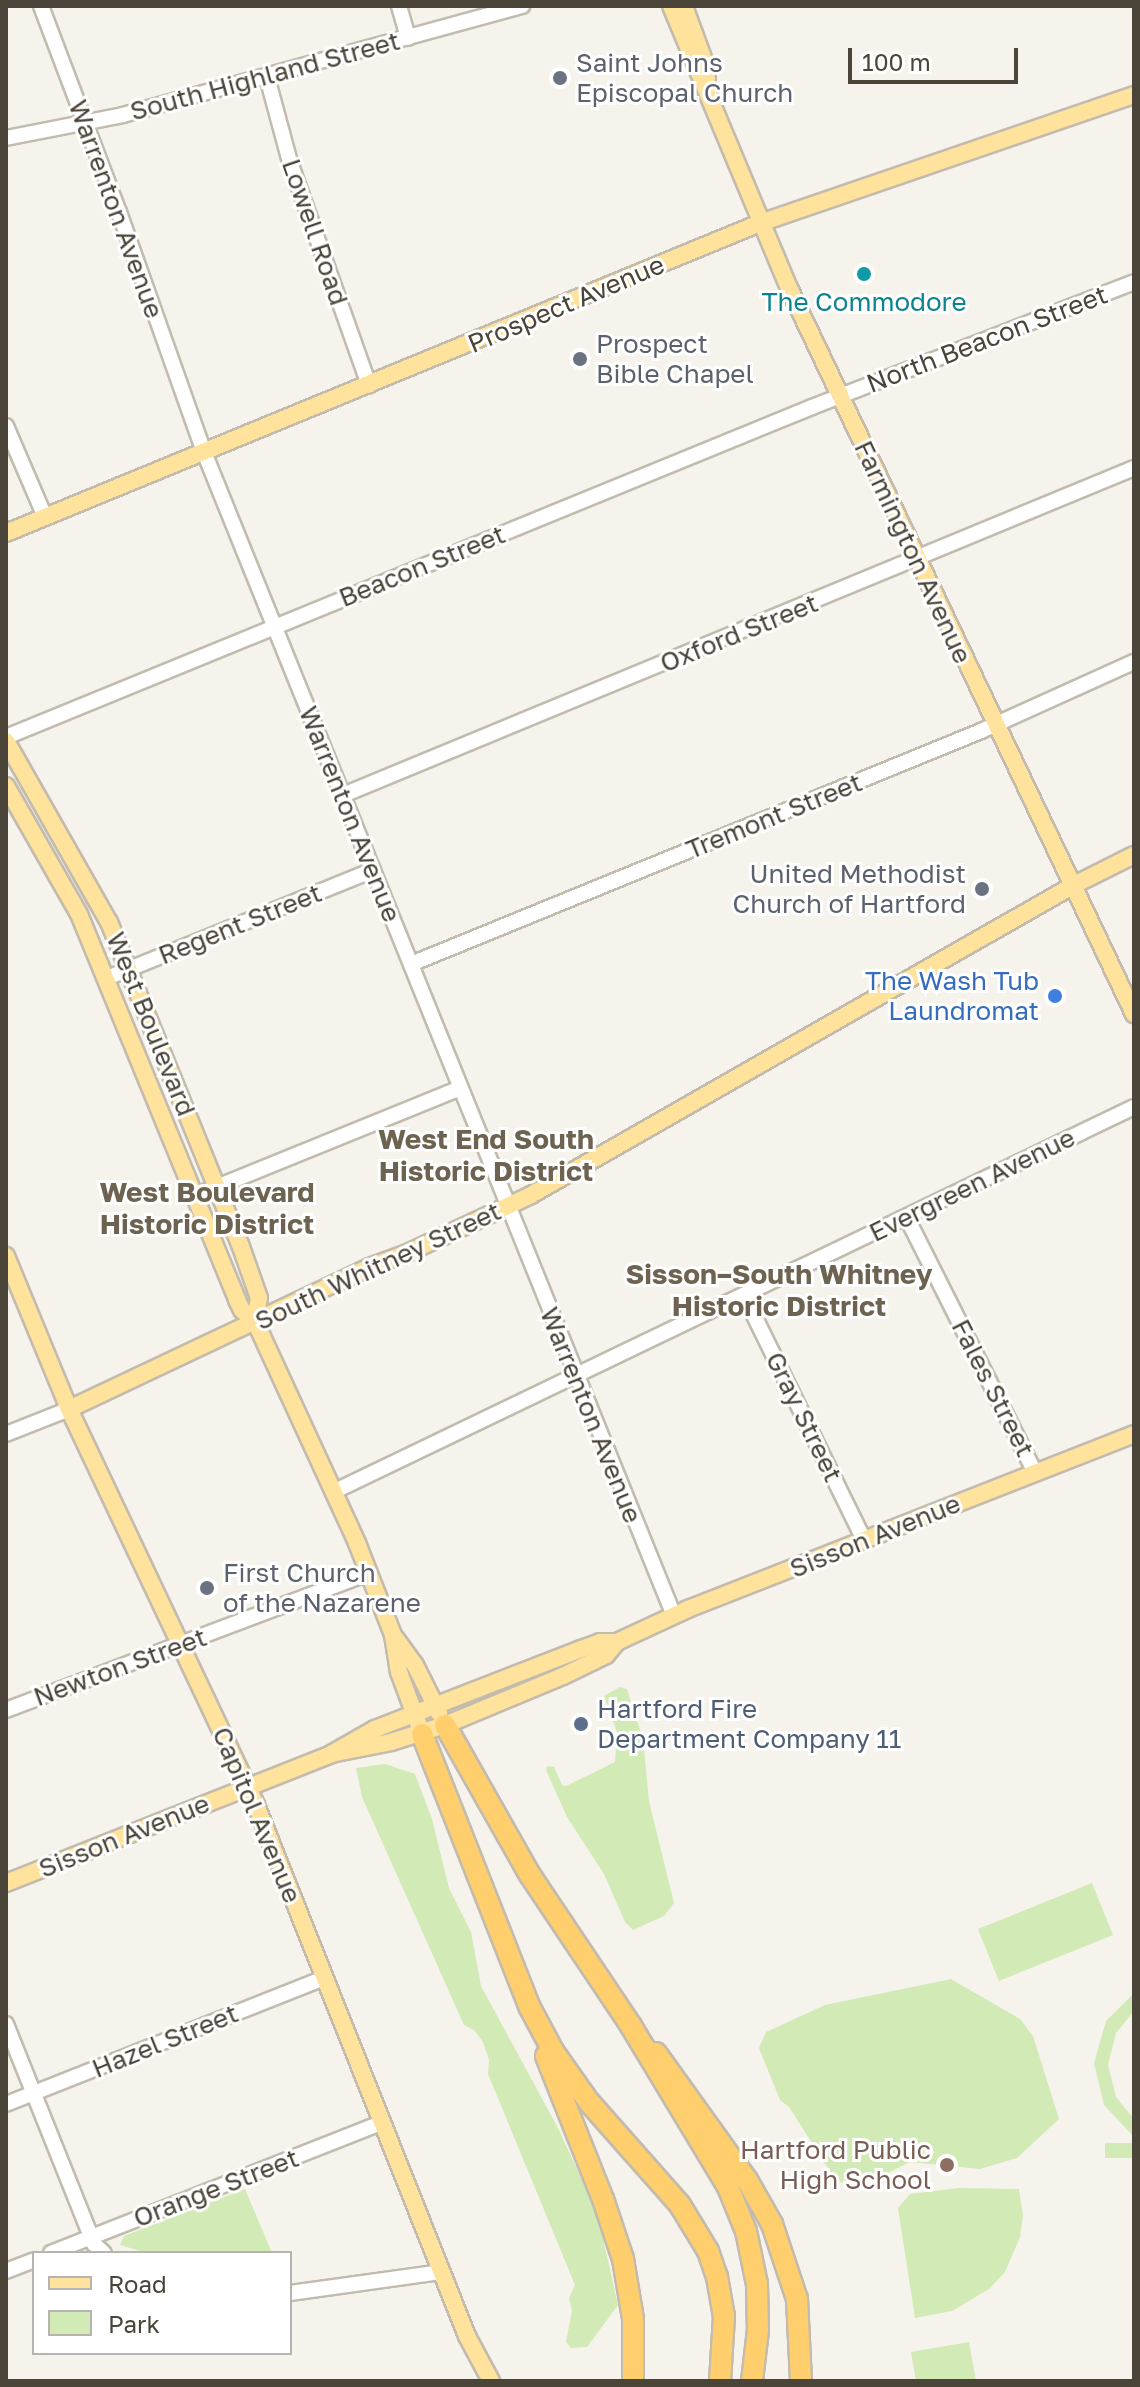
<!DOCTYPE html>
<html>
<head>
<meta charset="utf-8">
<style>
	body { margin:0 }
	#map { position:relative; width:1140px; height:2387px; overflow:hidden; background:#f6f3ec; font-family:"Golos Text",sans-serif }
	div>[style] { position:absolute }
	.green>* { inset:0; background:#d2eab5; transform-origin:0 0 }
	.roads { filter:drop-shadow(2px 0 #c2bbae) drop-shadow(-2px 0 #c2bbae) drop-shadow(0 2px #c2bbae) drop-shadow(0 -2px #c2bbae) }
	.minor>* { height:14px; margin:-7px; padding:0 7px; transform-origin:7px; border-radius:7px; background:#fff }
	.major>* { height:16px; margin:-8px; padding:0 8px; transform-origin:8px; border-radius:8px; background:#ffe39c }
	.highway>* { height:20px; margin:-10px; padding:0 10px; transform-origin:10px; border-radius:10px; background:#ffcf6e }
	.dots>* { width:22px; height:22px; translate:-50% -50%; box-sizing:border-box; border:4px solid #fff; border-radius:50% }
	span { translate:-50% -50%; white-space:nowrap; text-align:center; line-height:1.15; -webkit-text-stroke:6px #fff; paint-order:stroke }
	.worship-label { font-size:26px; color:#5b616d }
	.left { translate:0 -50%; text-align:left }
	.right { translate:-100% -50%; text-align:right }
	.street-label { font-size:26px; color:#4b4439 }
	.culture-label { font-size:26px; color:#0d838f }
	.shop-label { font-size:26px; color:#366cbe }
	.service-label { font-size:26px; color:#4e5e75 }
	.education-label { font-size:26px; color:#785e54 }
	.neighbourhood-label { font-size:28px; color:#6e6250; font-weight:700 }
	.frame { position:absolute; inset:0; border:8px solid #4b4439; pointer-events:none }
	.legend { position:absolute; left:32px; top:2251px; width:260px; height:104px; box-sizing:border-box; background:#fff; border:2px solid #b7b4b0; margin:0; padding:10px 14px; list-style:none; font-size:24px; color:#4b4439 }
	.legend li { display:flex; align-items:center; gap:16px; height:40px }
	.legend b { width:40px; border:2px solid #b7b4b0 }
	.scale { position:absolute; left:848px; top:48px; width:170px; height:36px; box-sizing:border-box; border:4px solid #4b4439; border-top:0; padding-left:10px; font-size:24px; line-height:28px; white-space:nowrap; color:#4b4439; -webkit-text-stroke:6px #fff; paint-order:stroke }
</style>
</head>
<body>
<div id="map">
	<div class="green">
		<i style="clip-path:polygon(620px 1687px,627px 1689px,643px 1739px,649px 1801px,674px 1903px,664px 1916px,633px 1930px,625px 1922px,604px 1874px,567px 1817px,546px 1770px,547px 1766px,554px 1767px,562px 1785px,566px 1786px,615px 1762px,617px 1732px,604px 1696px)"></i>
		<i style="clip-path:polygon(385px 1764px,415px 1774px,432px 1819px,449px 1888px,471px 1932px,481px 1986px,558px 2128px,597px 2212px,618px 2305px,587px 2347px,571px 2348px,566px 2342px,572px 2310px,569px 2298px,575px 2285px,488px 2074px,489px 2060px,483px 2042px,474px 2030px,464px 2025px,362px 1797px,356px 1768px)"></i>
		<i style="left:1092px;top:1883px;width:56px;height:123px;rotate:68deg"></i>
		<i style="clip-path:polygon(951px 1979px,1020px 2019px,1033px 2036px,1059px 2119px,1017px 2158px,980px 2169px,910px 2162px,882px 2176px,846px 2185px,835px 2179px,789px 2107px,780px 2100px,759px 2048px,766px 2032px,825px 2005px)"></i>
		<i style="clip-path:polygon(1134px 1993px,1134px 2011px,1116px 2033px,1108px 2065px,1116px 2097px,1134px 2119px,1134px 2137px,1104px 2105px,1094px 2063px,1106px 2021px)"></i>
		<i style="left:1134px;top:2143px;width:15px;height:29px;rotate:90deg"></i>
		<i style="clip-path:polygon(958px 2188px,1019px 2189px,1023px 2215px,1020px 2237px,1005px 2272px,989px 2289px,952px 2311px,915px 2318px,898px 2208px,910px 2194px)"></i>
		<i style="clip-path:polygon(245px 2189px,272px 2253px,147px 2253px,120px 2245px,124px 2236px)"></i>
		<i style="clip-path:polygon(969px 2342px,976px 2381px,916px 2381px,911px 2352px)"></i>
	</div>
	<div class="roads">
		<div class="minor">
			<i style="left:41px;top:6px;width:220px;rotate:69.3deg"></i>
			<i style="left:119px;top:212px;width:255px;rotate:70.5deg"></i>
			<i style="left:204px;top:452px;width:1255px;rotate:68.01deg"></i>
			<i style="left:399px;top:6px;width:33px;rotate:74deg"></i>
			<i style="left:267px;top:77px;width:88px;rotate:74.9deg"></i>
			<i style="left:290px;top:162px;width:237px;rotate:70.5deg"></i>
			<i style="left:6px;top:138px;width:119px;rotate:-11.1deg"></i>
			<i style="left:123px;top:115px;width:414px;rotate:-15.3deg"></i>
			<i style="left:6px;top:426px;width:99px;rotate:66.8deg"></i>
			<i style="left:6px;top:737px;width:871px;rotate:-22.27deg"></i>
			<i style="left:812px;top:407px;width:345px;rotate:-21.2deg"></i>
			<i style="left:343px;top:795px;width:856px;rotate:-22.46deg"></i>
			<i style="left:411px;top:964px;width:616px;rotate:-22.23deg"></i>
			<i style="left:981px;top:731px;width:168px;rotate:-24.3deg"></i>
			<i style="left:107px;top:978px;width:287px;rotate:-22.1deg"></i>
			<i style="left:197px;top:1195px;width:284px;rotate:-22.1deg"></i>
			<i style="left:907px;top:1218px;width:285px;rotate:63.3deg"></i>
			<i style="left:744px;top:1295px;width:273px;rotate:63.9deg"></i>
			<i style="left:6px;top:1434px;width:68px;rotate:-21.6deg"></i>
			<i style="left:333px;top:1492px;width:889px;rotate:-25.67deg"></i>
			<i style="left:6px;top:1710px;width:388px;rotate:-20.7deg"></i>
			<i style="left:6px;top:2024px;width:237px;rotate:68.2deg"></i>
			<i style="left:94px;top:2244px;width:13px;rotate:42deg"></i>
			<i style="left:6px;top:2104px;width:342px;rotate:-21.6deg"></i>
			<i style="left:51px;top:2253px;width:355px;rotate:-21.5deg"></i>
			<i style="left:6px;top:2271px;width:30px;rotate:-21deg"></i>
			<i style="left:290px;top:2293px;width:152px;rotate:-7.9deg"></i>
		</div>
		<div class="major">
			<i style="left:671px;top:6px;width:306px;rotate:67.3deg"></i>
			<i style="left:789px;top:288px;width:804px;rotate:64.58deg"></i>
			<i style="left:684px;top:6px;width:64px;rotate:69.9deg"></i>
			<i style="left:706px;top:66px;width:16px;rotate:86deg"></i>
			<i style="left:6px;top:533px;width:815px;rotate:-22.35deg"></i>
			<i style="left:760px;top:223px;width:395px;rotate:-18.9deg"></i>
			<i style="left:6px;top:741px;width:208px;rotate:60.4deg"></i>
			<i style="left:109px;top:922px;width:348px;rotate:67.9deg"></i>
			<i style="left:240px;top:1244px;width:57px;rotate:70.6deg"></i>
			<i style="left:259px;top:1298px;width:23px;rotate:100deg"></i>
			<i style="left:6px;top:786px;width:147px;rotate:60.3deg"></i>
			<i style="left:79px;top:914px;width:417px;rotate:67.7deg"></i>
			<i style="left:237px;top:1300px;width:11px;rotate:63deg"></i>
			<i style="left:242px;top:1310px;width:17px;rotate:40deg"></i>
			<i style="left:255px;top:1321px;width:244px;rotate:65.3deg"></i>
			<i style="left:357px;top:1543px;width:99px;rotate:68.6deg"></i>
			<i style="left:393px;top:1635px;width:37px;rotate:81deg"></i>
			<i style="left:399px;top:1672px;width:66px;rotate:69.6deg"></i>
			<i style="left:6px;top:1256px;width:165px;rotate:67.6deg"></i>
			<i style="left:69px;top:1409px;width:438px;rotate:64.7deg"></i>
			<i style="left:256px;top:1805px;width:571px;rotate:68.33deg"></i>
			<i style="left:467px;top:2336px;width:51px;rotate:61.9deg"></i>
			<i style="left:69px;top:1409px;width:332px;rotate:-25.3deg"></i>
			<i style="left:369px;top:1267px;width:38px;rotate:-20deg"></i>
			<i style="left:405px;top:1254px;width:139px;rotate:-25.1deg"></i>
			<i style="left:531px;top:1195px;width:623px;rotate:-29.73deg"></i>
			<i style="left:1072px;top:886px;width:69px;rotate:-26.6deg"></i>
			<i style="left:396px;top:1639px;width:32px;rotate:54deg"></i>
			<i style="left:415px;top:1665px;width:54px;rotate:63.4deg"></i>
			<i style="left:331px;top:1754px;width:51px;rotate:-29.6deg"></i>
			<i style="left:375px;top:1729px;width:221px;rotate:-21.2deg"></i>
			<i style="left:581px;top:1649px;width:20px;rotate:-20deg"></i>
			<i style="left:600px;top:1642px;width:17px"></i>
			<i style="left:617px;top:1642px;width:78px;rotate:-24.9deg"></i>
			<i style="left:688px;top:1609px;width:479px;rotate:-21.4deg"></i>
			<i style="left:6px;top:1883px;width:350px;rotate:-21.6deg"></i>
			<i style="left:331px;top:1754px;width:61px;rotate:-11.3deg"></i>
			<i style="left:391px;top:1742px;width:57px;rotate:-17.5deg"></i>
			<i style="left:445px;top:1725px;width:128px;rotate:-22.6deg"></i>
			<i style="left:563px;top:1676px;width:48px;rotate:-26deg"></i>
			<i style="left:606px;top:1655px;width:17px;rotate:-50deg"></i>
		</div>
		<div class="highway">
			<i style="left:445px;top:1725px;width:172px;rotate:60.5deg"></i>
			<i style="left:530px;top:1875px;width:182px;rotate:56.2deg"></i>
			<i style="left:631px;top:2026px;width:188px;rotate:58.9deg"></i>
			<i style="left:728px;top:2187px;width:48px;rotate:67.8deg"></i>
			<i style="left:746px;top:2231px;width:54px;rotate:78.3deg"></i>
			<i style="left:757px;top:2284px;width:46px;rotate:88.8deg"></i>
			<i style="left:758px;top:2330px;width:51px;rotate:96.7deg"></i>
			<i style="left:422px;top:1734px;width:292px;rotate:68.5deg"></i>
			<i style="left:529px;top:2006px;width:51px;rotate:61.9deg"></i>
			<i style="left:553px;top:2051px;width:62px;rotate:54.8deg"></i>
			<i style="left:589px;top:2102px;width:137px;rotate:48.5deg"></i>
			<i style="left:680px;top:2205px;width:54px;rotate:58.7deg"></i>
			<i style="left:708px;top:2251px;width:28px;rotate:71deg"></i>
			<i style="left:717px;top:2277px;width:40px;rotate:80deg"></i>
			<i style="left:724px;top:2316px;width:65px;rotate:93.5deg"></i>
			<i style="left:656px;top:2053px;width:156px;rotate:54.4deg"></i>
			<i style="left:747px;top:2180px;width:51px;rotate:60.4deg"></i>
			<i style="left:772px;top:2224px;width:79px;rotate:71.6deg"></i>
			<i style="left:797px;top:2299px;width:82px;rotate:87.2deg"></i>
			<i style="left:546px;top:2056px;width:154px;rotate:68.3deg"></i>
			<i style="left:603px;top:2199px;width:63px;rotate:71.6deg"></i>
			<i style="left:623px;top:2259px;width:61px;rotate:80.5deg"></i>
			<i style="left:633px;top:2319px;width:62px;rotate:90deg"></i>
		</div>
	</div>
	<div class="dots">
		<i style="left:560px;top:78px;background:#6b7280"></i>
		<i style="left:864px;top:274px;background:#0f9aa8"></i>
		<i style="left:580px;top:359px;background:#6b7280"></i>
		<i style="left:982px;top:889px;background:#6b7280"></i>
		<i style="left:1055px;top:996px;background:#3f7fe0"></i>
		<i style="left:207px;top:1588px;background:#6b7280"></i>
		<i style="left:581px;top:1724px;background:#5c6f8a"></i>
		<i style="left:947px;top:2165px;background:#8d6e63"></i>
	</div>
	<div class="worship-label">
		<span class="left" style="left:576px;top:78px">Saint Johns<br>Episcopal Church</span>
		<span class="left" style="left:596px;top:359px">Prospect<br>Bible Chapel</span>
		<span class="right" style="left:966px;top:889px">United Methodist<br>Church of Hartford</span>
		<span class="left" style="left:223px;top:1588px">First Church<br>of the Nazarene</span>
	</div>
	<div class="street-label">
		<span style="left:265px;top:76px;rotate:-15deg">South Highland Street</span>
		<span style="left:116px;top:209px;rotate:70deg">Warrenton Avenue</span>
		<span style="left:315px;top:232px;rotate:71deg">Lowell Road</span>
		<span style="left:566px;top:304px;rotate:-23deg">Prospect Avenue</span>
		<span style="left:987px;top:339px;rotate:-21deg">North Beacon Street</span>
		<span style="left:913px;top:552px;rotate:65deg">Farmington Avenue</span>
		<span style="left:422px;top:566px;rotate:-22deg">Beacon Street</span>
		<span style="left:739px;top:633px;rotate:-22deg">Oxford Street</span>
		<span style="left:350px;top:814px;rotate:68deg">Warrenton Avenue</span>
		<span style="left:774px;top:816px;rotate:-22deg">Tremont Street</span>
		<span style="left:240px;top:924px;rotate:-22deg">Regent Street</span>
		<span style="left:151px;top:1024px;rotate:68deg">West Boulevard</span>
		<span style="left:972px;top:1185px;rotate:-26deg">Evergreen Avenue</span>
		<span style="left:378px;top:1266px;rotate:-25deg">South Whitney Street</span>
		<span style="left:993px;top:1388px;rotate:63deg">Fales Street</span>
		<span style="left:591px;top:1415px;rotate:68deg">Warrenton Avenue</span>
		<span style="left:804px;top:1417px;rotate:64deg">Gray Street</span>
		<span style="left:875px;top:1536px;rotate:-22deg">Sisson Avenue</span>
		<span style="left:120px;top:1667px;rotate:-20deg">Newton Street</span>
		<span style="left:257px;top:1815px;rotate:67deg">Capitol Avenue</span>
		<span style="left:124px;top:1836px;rotate:-22deg">Sisson Avenue</span>
		<span style="left:165px;top:2041px;rotate:-22deg">Hazel Street</span>
		<span style="left:216px;top:2188px;rotate:-21deg">Orange Street</span>
	</div>
	<div class="culture-label">
		<span style="left:864px;top:302px">The Commodore</span>
	</div>
	<div class="shop-label">
		<span class="right" style="left:1039px;top:996px">The Wash Tub<br>Laundromat</span>
	</div>
	<div class="service-label">
		<span class="left" style="left:597px;top:1724px">Hartford Fire<br>Department Company 11</span>
	</div>
	<div class="education-label">
		<span class="right" style="left:931px;top:2165px">Hartford Public<br>High School</span>
	</div>
	<div class="neighbourhood-label">
		<span style="left:486px;top:1155px">West End South<br>Historic District</span>
		<span style="left:207px;top:1208px">West Boulevard<br>Historic District</span>
		<span style="left:779px;top:1290px">Sisson–South Whitney<br>Historic District</span>
	</div>
	<div class="frame"></div>
	<ul class="legend">
	<li><b style="height:10px;background:#ffe39c"></b>Road</li>
	<li><b style="height:22px;background:#d2eab5"></b>Park</li>
	</ul>
	<div class="scale">100 m</div>
</div>
</body>
</html>
